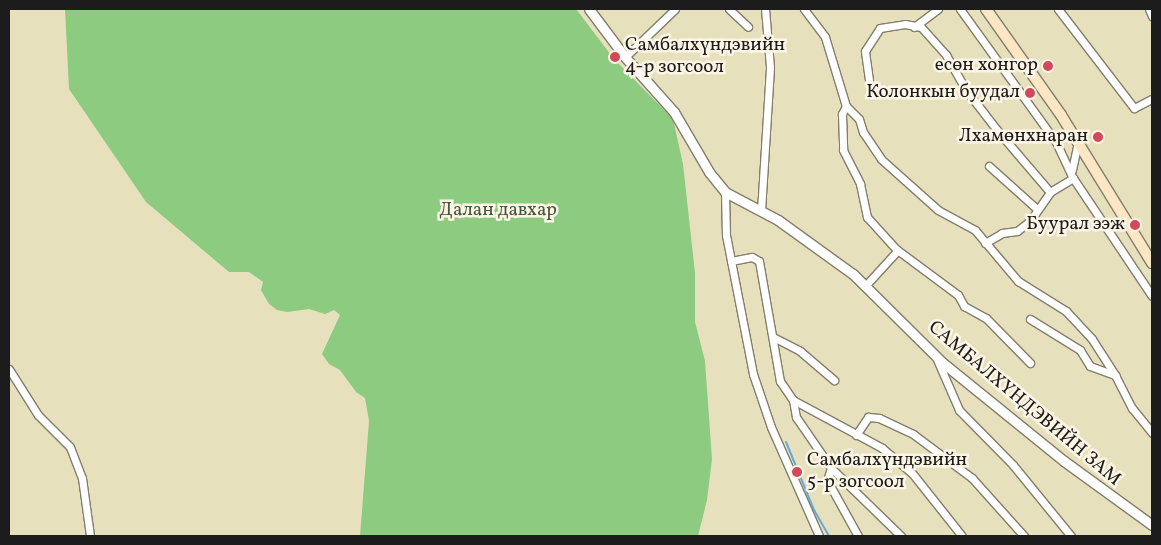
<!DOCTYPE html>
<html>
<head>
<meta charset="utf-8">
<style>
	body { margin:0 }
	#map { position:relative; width:1161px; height:545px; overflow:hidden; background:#e7e0bd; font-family:Vollkorn,serif }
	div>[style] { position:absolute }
	.green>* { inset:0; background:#8dcb81 }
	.stream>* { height:2px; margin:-1px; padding:0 1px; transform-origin:1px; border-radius:1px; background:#68a9db }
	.roads { filter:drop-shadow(1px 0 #827e6c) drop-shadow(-1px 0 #827e6c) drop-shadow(0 1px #827e6c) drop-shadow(0 -1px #827e6c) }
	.minor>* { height:7px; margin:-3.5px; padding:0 3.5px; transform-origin:3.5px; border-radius:3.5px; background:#fff }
	.tertiary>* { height:9px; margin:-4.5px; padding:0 4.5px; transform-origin:4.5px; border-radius:4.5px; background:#fff }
	.secondary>* { height:10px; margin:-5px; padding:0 5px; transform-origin:5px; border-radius:5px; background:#fce6c4 }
	.dots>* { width:14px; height:14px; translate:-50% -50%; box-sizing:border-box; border:2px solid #fcf5e5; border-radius:50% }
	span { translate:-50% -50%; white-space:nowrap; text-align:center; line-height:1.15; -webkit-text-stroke:5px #fcf5e5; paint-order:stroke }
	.poi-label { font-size:19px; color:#1c1c1c }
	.left { translate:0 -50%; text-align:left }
	.right { translate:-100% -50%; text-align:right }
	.park-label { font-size:19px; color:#44593f }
	.street-label { font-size:19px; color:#1c1c1c }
	.frame { position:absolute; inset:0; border:10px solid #1c1c1c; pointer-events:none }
</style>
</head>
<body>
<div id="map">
	<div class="green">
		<i style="clip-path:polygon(65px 9px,576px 9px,614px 59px,673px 119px,683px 164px,695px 273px,695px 322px,705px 361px,712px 459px,707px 500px,698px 536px,360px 536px,369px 421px,365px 398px,356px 392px,340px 370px,329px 364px,322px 354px,340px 315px,334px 310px,325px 314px,309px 309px,287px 312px,277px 310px,269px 304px,261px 290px,263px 282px,249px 272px,229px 272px,146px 202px,69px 89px)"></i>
	</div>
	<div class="stream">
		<i style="left:786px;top:442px;width:74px;rotate:67.6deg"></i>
		<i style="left:814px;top:510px;width:30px;rotate:60deg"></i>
	</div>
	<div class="roads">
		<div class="minor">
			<i style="left:729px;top:9px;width:26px;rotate:43deg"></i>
			<i style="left:804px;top:9px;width:35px;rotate:53deg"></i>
			<i style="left:825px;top:37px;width:72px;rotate:73.1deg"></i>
			<i style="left:846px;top:106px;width:18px;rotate:45deg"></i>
			<i style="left:859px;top:119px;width:14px;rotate:73deg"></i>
			<i style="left:863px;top:132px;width:32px;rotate:56deg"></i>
			<i style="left:881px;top:159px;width:76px;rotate:41.8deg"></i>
			<i style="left:938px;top:210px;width:42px;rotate:28.4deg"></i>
			<i style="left:975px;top:230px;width:67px;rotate:49.9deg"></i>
			<i style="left:1018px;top:281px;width:57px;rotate:32deg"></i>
			<i style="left:1066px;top:311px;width:38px;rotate:47deg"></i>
			<i style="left:1092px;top:339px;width:43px;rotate:57.4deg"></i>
			<i style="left:960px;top:9px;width:164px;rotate:54.2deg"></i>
			<i style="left:1056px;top:142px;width:40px;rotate:65deg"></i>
			<i style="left:1073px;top:178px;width:142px;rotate:56.2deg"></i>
			<i style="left:1058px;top:9px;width:125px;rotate:52.5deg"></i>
			<i style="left:1134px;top:108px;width:20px;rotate:-27deg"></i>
			<i style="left:1149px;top:9px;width:8px;rotate:67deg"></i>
			<i style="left:914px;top:27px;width:30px;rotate:-37deg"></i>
			<i style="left:625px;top:57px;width:69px;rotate:-43.8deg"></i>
			<i style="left:869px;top:80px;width:29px;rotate:-98deg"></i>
			<i style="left:865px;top:51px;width:27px;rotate:-57deg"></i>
			<i style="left:880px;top:28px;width:25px;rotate:-9deg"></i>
			<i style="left:905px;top:24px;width:16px;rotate:11deg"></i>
			<i style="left:921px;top:27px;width:38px;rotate:48deg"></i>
			<i style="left:946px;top:55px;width:40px;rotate:60.3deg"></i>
			<i style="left:966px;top:90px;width:51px;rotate:52.2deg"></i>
			<i style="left:997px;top:130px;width:82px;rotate:49.5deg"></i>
			<i style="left:846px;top:106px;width:9px;rotate:117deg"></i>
			<i style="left:842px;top:114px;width:36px;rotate:88deg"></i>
			<i style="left:843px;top:150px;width:38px;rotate:63deg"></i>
			<i style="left:860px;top:184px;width:34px;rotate:78deg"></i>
			<i style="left:867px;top:217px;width:43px;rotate:47.8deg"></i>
			<i style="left:896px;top:249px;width:77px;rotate:36.6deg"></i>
			<i style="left:958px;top:295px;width:13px;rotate:61deg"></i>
			<i style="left:964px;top:306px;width:25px;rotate:29deg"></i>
			<i style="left:986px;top:318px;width:63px;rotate:45.6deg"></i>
			<i style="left:989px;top:166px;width:64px;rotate:41.9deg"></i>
			<i style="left:1072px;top:170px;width:30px;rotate:-78deg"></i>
			<i style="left:725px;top:192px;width:43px;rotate:88.7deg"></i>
			<i style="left:726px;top:235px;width:142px;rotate:79deg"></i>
			<i style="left:753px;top:374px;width:56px;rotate:71.2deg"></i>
			<i style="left:771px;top:427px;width:119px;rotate:66.2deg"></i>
			<i style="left:761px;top:211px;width:144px;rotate:-86.4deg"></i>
			<i style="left:770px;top:67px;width:58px;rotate:-94.9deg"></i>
			<i style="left:985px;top:243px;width:20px;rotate:-30deg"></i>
			<i style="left:1002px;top:233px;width:15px;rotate:-8deg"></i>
			<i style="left:1017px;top:231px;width:16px;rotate:-38deg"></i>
			<i style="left:1030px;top:221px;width:35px;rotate:-55deg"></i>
			<i style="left:1050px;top:192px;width:27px;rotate:-31deg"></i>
			<i style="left:731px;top:261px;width:21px;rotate:-11deg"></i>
			<i style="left:752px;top:257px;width:8px;rotate:30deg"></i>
			<i style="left:759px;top:261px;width:122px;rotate:80.1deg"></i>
			<i style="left:780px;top:381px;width:23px;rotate:56deg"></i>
			<i style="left:793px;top:400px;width:17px;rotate:80deg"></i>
			<i style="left:796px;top:417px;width:62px;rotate:55.5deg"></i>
			<i style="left:831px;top:468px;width:98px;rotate:44.2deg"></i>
			<i style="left:866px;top:285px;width:47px;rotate:-47.6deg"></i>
			<i style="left:1030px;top:319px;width:59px;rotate:31.8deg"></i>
			<i style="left:1080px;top:350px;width:19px;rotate:58deg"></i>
			<i style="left:1090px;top:366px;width:27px;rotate:20deg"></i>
			<i style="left:1115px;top:375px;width:37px;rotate:63deg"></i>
			<i style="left:1132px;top:408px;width:32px;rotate:51deg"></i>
			<i style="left:773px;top:337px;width:30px;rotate:27deg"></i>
			<i style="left:800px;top:351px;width:45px;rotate:40.5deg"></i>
			<i style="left:936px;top:357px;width:58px;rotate:66.5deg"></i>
			<i style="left:959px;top:410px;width:77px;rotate:45.5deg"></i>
			<i style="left:1013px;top:465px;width:92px;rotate:50.8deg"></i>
			<i style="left:9px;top:369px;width:54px;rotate:57.8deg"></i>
			<i style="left:38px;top:415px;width:45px;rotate:45deg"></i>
			<i style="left:70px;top:447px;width:33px;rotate:69deg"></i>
			<i style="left:82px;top:478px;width:59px;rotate:82.1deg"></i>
			<i style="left:793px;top:400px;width:101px;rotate:28.3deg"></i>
			<i style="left:882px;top:448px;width:39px;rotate:40deg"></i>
			<i style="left:912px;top:473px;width:80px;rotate:51.6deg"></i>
			<i style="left:856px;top:435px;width:22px;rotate:-56deg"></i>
			<i style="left:868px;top:417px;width:11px;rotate:5deg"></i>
			<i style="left:879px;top:418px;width:38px;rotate:25deg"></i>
			<i style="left:913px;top:434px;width:74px;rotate:36.7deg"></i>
			<i style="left:972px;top:478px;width:78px;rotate:48.1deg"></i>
			<i style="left:831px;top:468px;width:13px;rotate:108deg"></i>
			<i style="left:827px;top:480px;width:64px;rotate:61deg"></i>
		</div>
		<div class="tertiary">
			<i style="left:589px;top:9px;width:60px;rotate:53.1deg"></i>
			<i style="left:625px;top:57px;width:74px;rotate:48.3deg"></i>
			<i style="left:674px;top:112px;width:69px;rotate:59.7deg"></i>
			<i style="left:709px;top:172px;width:26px;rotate:51deg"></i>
			<i style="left:725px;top:192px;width:60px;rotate:27.8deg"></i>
			<i style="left:778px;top:220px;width:92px;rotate:35.8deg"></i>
			<i style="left:853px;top:274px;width:127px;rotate:44.7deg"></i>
			<i style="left:943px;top:363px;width:156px;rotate:39deg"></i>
			<i style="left:1064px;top:461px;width:109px;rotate:36deg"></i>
		</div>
		<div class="secondary">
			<i style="left:986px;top:9px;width:130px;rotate:54.7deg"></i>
			<i style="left:1061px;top:115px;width:174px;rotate:58.4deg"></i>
		</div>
	</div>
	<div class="dots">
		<i style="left:615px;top:57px;background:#d1495b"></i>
		<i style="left:1048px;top:66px;background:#d1495b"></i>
		<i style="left:1030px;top:93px;background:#d1495b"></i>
		<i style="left:1098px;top:137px;background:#d1495b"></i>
		<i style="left:1135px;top:225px;background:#d1495b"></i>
		<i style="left:797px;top:472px;background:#d1495b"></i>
	</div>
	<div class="poi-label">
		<span class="left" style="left:625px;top:57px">Самбалхүндэвийн<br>4-р зогсоол</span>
		<span class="right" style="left:1038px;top:66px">есөн хонгор</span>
		<span class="right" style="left:1020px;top:93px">Колонкын буудал</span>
		<span class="right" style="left:1088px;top:137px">Лхамөнхнаран</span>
		<span class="right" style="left:1125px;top:225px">Буурал ээж</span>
		<span class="left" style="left:807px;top:472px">Самбалхүндэвийн<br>5-р зогсоол</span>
	</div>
	<div class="park-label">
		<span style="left:498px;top:211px">Далан давхар</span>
	</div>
	<div class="street-label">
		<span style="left:1024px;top:404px;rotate:40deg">САМБАЛХҮНДЭВИЙН ЗАМ</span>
	</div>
	<div class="frame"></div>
</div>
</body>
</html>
